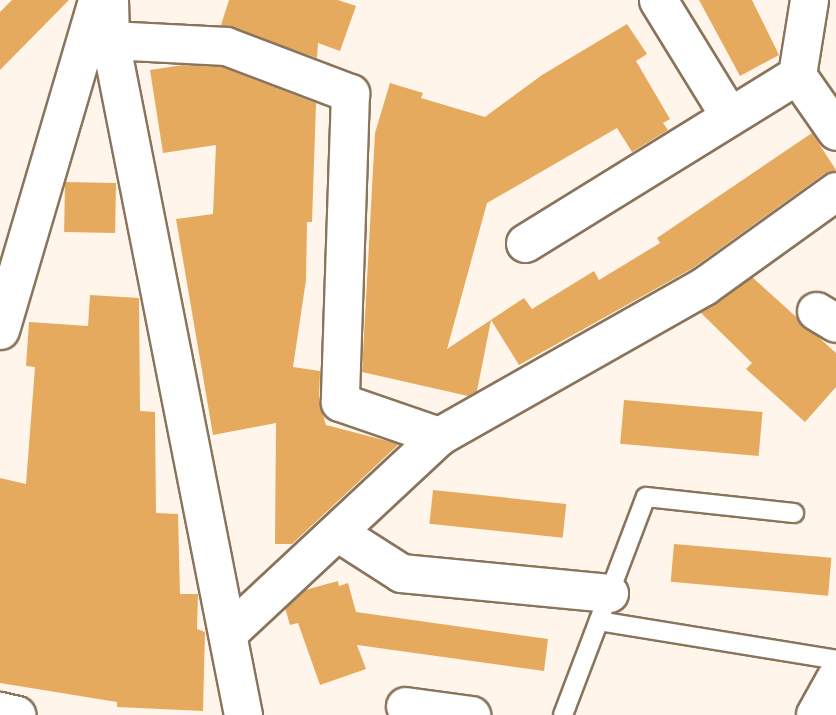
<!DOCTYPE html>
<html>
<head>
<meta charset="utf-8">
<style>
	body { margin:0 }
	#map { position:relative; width:836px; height:715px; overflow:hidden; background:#fff5ea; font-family:"Roboto Condensed",sans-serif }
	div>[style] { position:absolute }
	.building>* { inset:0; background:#e5aa5e; transform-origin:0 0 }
	.roads { filter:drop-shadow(2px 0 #89745c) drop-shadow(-2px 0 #89745c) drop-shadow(0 2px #89745c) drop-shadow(0 -2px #89745c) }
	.service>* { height:18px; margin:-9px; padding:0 9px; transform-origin:9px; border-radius:9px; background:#fff }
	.minor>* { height:37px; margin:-18.5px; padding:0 18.5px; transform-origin:18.5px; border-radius:18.5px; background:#fff }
	.tertiary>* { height:38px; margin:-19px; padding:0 19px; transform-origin:19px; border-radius:19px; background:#fff }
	span { translate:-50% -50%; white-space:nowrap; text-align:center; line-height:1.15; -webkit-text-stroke:5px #fff; paint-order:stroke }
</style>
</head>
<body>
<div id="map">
	<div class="building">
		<i style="clip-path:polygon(12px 0,69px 0,0 70px,0 12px)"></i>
		<i style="clip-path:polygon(229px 0,338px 0,356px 6px,340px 51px,318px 43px,317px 58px,221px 25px)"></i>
		<i style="clip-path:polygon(699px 0,752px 0,779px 55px,740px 76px)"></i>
		<i style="clip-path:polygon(627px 24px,647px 54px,636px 61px,670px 119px,663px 123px,668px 130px,632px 152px,617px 128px,487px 203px,447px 349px,524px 298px,532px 309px,594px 271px,599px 280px,660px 243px,657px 238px,812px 133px,836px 170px,824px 174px,693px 268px,519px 365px,491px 320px,477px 391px,468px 396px,362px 372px,375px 133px,390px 83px,423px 93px,421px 98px,485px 117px,542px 75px)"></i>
		<i style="clip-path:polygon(183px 65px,222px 67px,316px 103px,312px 222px,307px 222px,306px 280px,293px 367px,320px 371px,319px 401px,326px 425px,399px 444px,292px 544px,275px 544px,276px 423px,213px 435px,176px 219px,213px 214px,216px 145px,163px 153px,150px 70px)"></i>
		<i style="left:65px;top:182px;width:51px;height:50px;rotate:1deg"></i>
		<i style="clip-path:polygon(752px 277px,836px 353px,836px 387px,805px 422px,746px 369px,752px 363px,700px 312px)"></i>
		<i style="clip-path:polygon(90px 295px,139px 298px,140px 411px,155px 412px,156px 513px,178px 514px,180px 594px,198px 594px,197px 629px,205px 632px,203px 711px,117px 707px,117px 702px,0 683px,0 478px,26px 484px,35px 367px,26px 366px,29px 322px,88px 326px)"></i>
		<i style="left:624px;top:400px;width:139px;height:44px;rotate:5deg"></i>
		<i style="left:433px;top:490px;width:134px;height:34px;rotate:6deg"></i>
		<i style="left:674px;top:544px;width:158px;height:38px;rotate:5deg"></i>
		<i style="clip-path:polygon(338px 581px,339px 586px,348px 583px,356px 612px,548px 639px,544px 671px,357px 645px,366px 669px,320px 685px,298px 623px,290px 625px,285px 608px,305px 590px)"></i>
	</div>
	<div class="roads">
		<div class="service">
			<i style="left:599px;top:621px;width:240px;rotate:9.3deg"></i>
			<i style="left:563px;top:715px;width:233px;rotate:-69.2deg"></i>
			<i style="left:646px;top:497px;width:149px;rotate:6.2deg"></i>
		</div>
		<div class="minor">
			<i style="left:109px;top:0;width:40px;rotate:88.6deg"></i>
			<i style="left:110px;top:40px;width:688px;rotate:78.85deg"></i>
			<i style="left:658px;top:0;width:134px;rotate:58.4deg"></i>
			<i style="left:809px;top:0;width:76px;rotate:99.1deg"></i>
			<i style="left:797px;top:75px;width:68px;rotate:55.1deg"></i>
			<i style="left:110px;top:40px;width:116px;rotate:3deg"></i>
			<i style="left:226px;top:46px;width:133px;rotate:20.8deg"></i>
			<i style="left:350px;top:93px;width:309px;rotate:91.9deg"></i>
			<i style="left:340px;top:402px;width:105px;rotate:19deg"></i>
			<i style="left:525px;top:243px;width:320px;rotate:-31.7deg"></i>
			<i style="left:816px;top:311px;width:23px;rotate:31deg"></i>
			<i style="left:0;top:330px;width:344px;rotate:-73.6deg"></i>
			<i style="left:337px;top:532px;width:76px;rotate:32.6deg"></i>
			<i style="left:401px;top:573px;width:209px;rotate:5.5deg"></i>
			<i style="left:229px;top:632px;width:287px;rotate:-43deg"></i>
			<i style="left:439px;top:436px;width:305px;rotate:-29.5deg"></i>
			<i style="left:704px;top:286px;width:163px;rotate:-35.7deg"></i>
			<i style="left:405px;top:706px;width:67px;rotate:7.8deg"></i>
			<i style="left:0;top:711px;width:17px;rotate:13deg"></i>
		</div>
		<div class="tertiary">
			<i style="left:816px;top:715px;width:41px;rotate:-60.9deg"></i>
		</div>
	</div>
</div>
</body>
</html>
